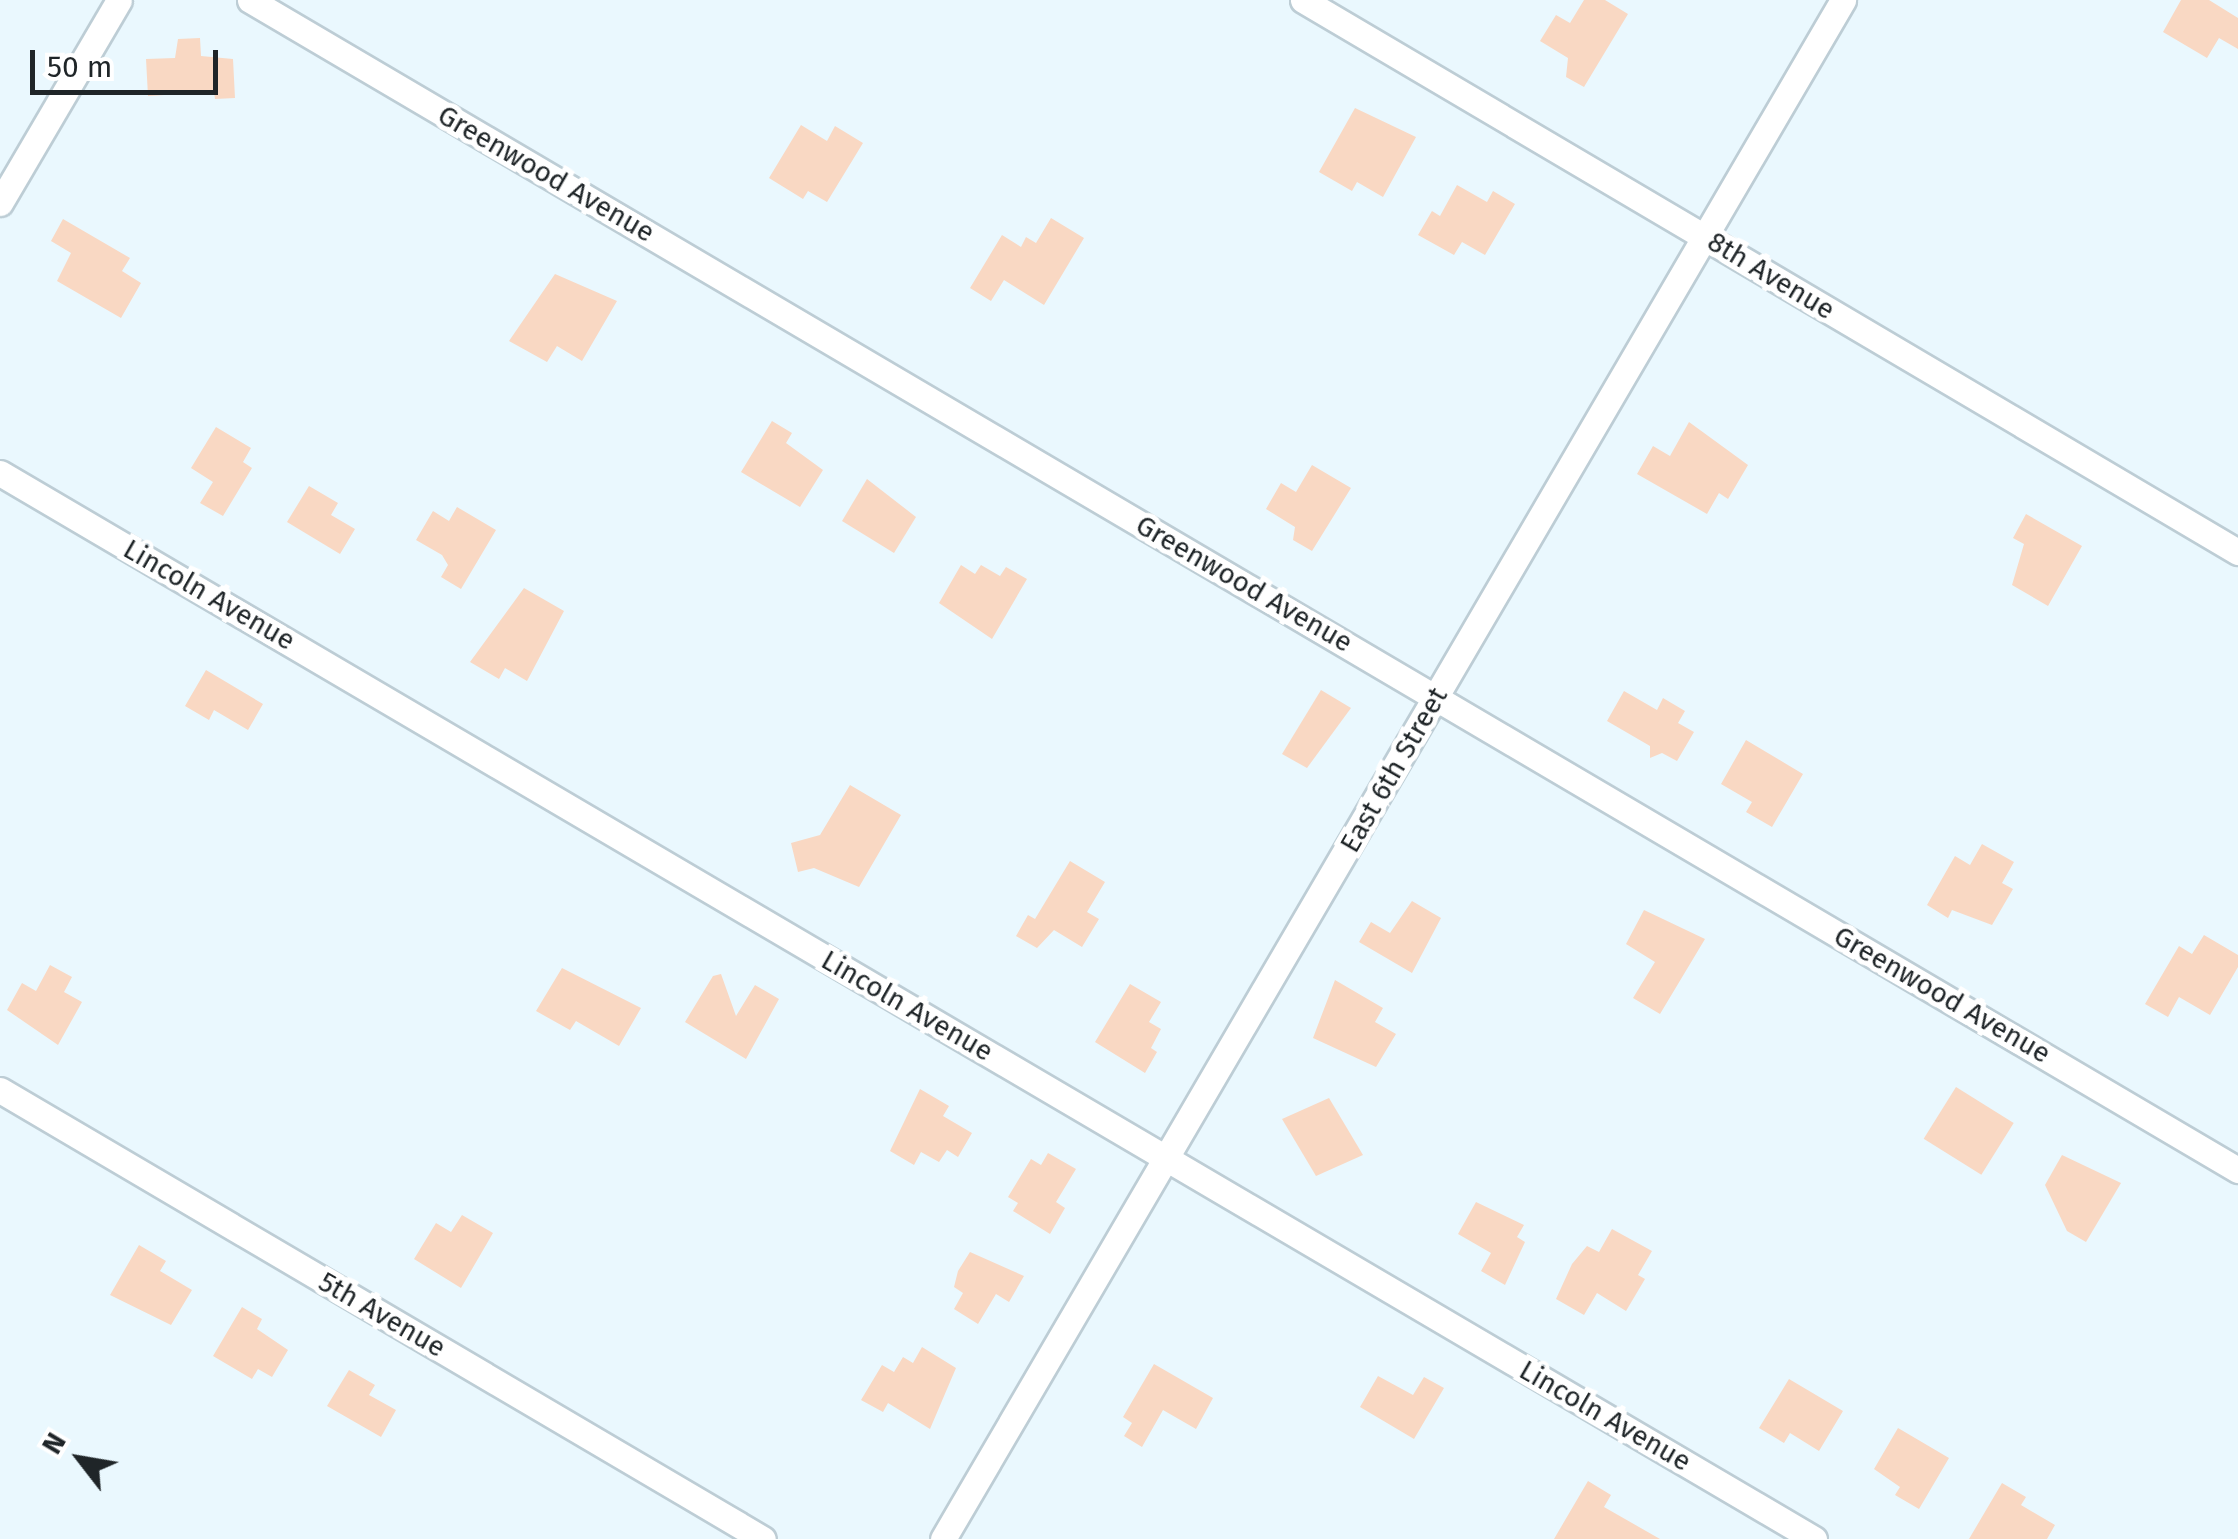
<!DOCTYPE html>
<html>
<head>
<meta charset="utf-8">
<style>
	body { margin:0 }
	#map { position:relative; width:2238px; height:1539px; overflow:hidden; background:#eaf8fe; font-family:"Fira Sans",sans-serif }
	div>[style] { position:absolute }
	.building>* { inset:0; background:#f9d8c3; transform-origin:0 0 }
	.roads { filter:drop-shadow(2px 0 #bdcdd5) drop-shadow(-2px 0 #bdcdd5) drop-shadow(0 2px #bdcdd5) drop-shadow(0 -2px #bdcdd5) }
	.minor>* { height:25px; margin:-12.5px; padding:0 12.5px; transform-origin:12.5px; border-radius:12.5px; background:#fff }
	span { translate:-50% -50%; white-space:nowrap; text-align:center; line-height:1.15; -webkit-text-stroke:10px #fff; paint-order:stroke }
	.street-label { font-size:28px; color:#1f2528 }
	.north { position:absolute; left:30px; top:1409px; width:100px; height:100px; -webkit-text-stroke:8px #fff; paint-order:stroke; rotate:301deg; font-size:28px; font-weight:700; line-height:40px; text-align:center; color:#1f2528 }
	.north::after { content:''; display:block; margin:auto; width:35px; height:45px; background:#1f2528; clip-path:polygon(50% 0,100% 100%,50% 72%,0 100%) }
	.scale { position:absolute; left:30px; top:50px; width:188px; height:45px; box-sizing:border-box; border:5px solid #1f2528; border-top:0; padding-left:12px; font-size:30px; line-height:35px; white-space:nowrap; color:#1f2528; -webkit-text-stroke:8px #fff; paint-order:stroke }
</style>
</head>
<body>
<div id="map">
	<div class="building">
		<i style="clip-path:polygon(1584px 0,1605px 0,1628px 14px,1584px 87px,1566px 77px,1568px 58px,1540px 41px,1556px 15px,1570px 23px)"></i>
		<i style="clip-path:polygon(2181px 0,2209px 0,2238px 18px,2238px 49px,2219px 38px,2207px 58px,2163px 32px)"></i>
		<i style="clip-path:polygon(200px 38px,201px 56px,233px 59px,235px 98px,215px 99px,214px 92px,148px 96px,146px 59px,175px 58px,178px 39px)"></i>
		<i style="clip-path:polygon(1355px 108px,1416px 137px,1383px 197px,1357px 182px,1352px 191px,1319px 172px)"></i>
		<i style="clip-path:polygon(801px 125px,827px 141px,835px 126px,863px 143px,827px 202px,808px 191px,803px 199px,769px 178px)"></i>
		<i style="clip-path:polygon(1457px 185px,1487px 202px,1493px 191px,1515px 204px,1485px 255px,1462px 242px,1454px 255px,1418px 235px,1432px 211px,1440px 216px)"></i>
		<i style="clip-path:polygon(1051px 218px,1084px 238px,1044px 305px,1004px 280px,991px 301px,970px 288px,1002px 235px,1021px 247px,1026px 237px,1036px 243px)"></i>
		<i style="clip-path:polygon(63px 219px,130px 258px,122px 271px,141px 283px,121px 318px,57px 281px,71px 253px,51px 241px)"></i>
		<i style="clip-path:polygon(555px 274px,617px 301px,582px 361px,557px 346px,547px 362px,509px 341px)"></i>
		<i style="clip-path:polygon(772px 421px,792px 433px,786px 443px,823px 470px,800px 507px,741px 472px)"></i>
		<i style="clip-path:polygon(1689px 422px,1748px 465px,1728px 499px,1719px 493px,1707px 514px,1637px 474px,1653px 446px,1670px 456px)"></i>
		<i style="clip-path:polygon(216px 427px,251px 448px,243px 462px,252px 468px,223px 516px,200px 503px,213px 482px,191px 468px)"></i>
		<i style="clip-path:polygon(1312px 465px,1351px 488px,1312px 551px,1293px 540px,1295px 527px,1266px 509px,1281px 483px,1296px 492px)"></i>
		<i style="clip-path:polygon(867px 479px,916px 517px,894px 553px,842px 521px)"></i>
		<i style="clip-path:polygon(309px 486px,338px 503px,331px 515px,355px 529px,340px 554px,287px 522px)"></i>
		<i style="clip-path:polygon(457px 507px,496px 530px,461px 589px,441px 577px,448px 565px,442px 555px,416px 540px,433px 511px,449px 521px)"></i>
		<i style="clip-path:polygon(2026px 514px,2082px 546px,2048px 606px,2012px 585px,2024px 544px,2013px 538px)"></i>
		<i style="clip-path:polygon(961px 565px,975px 574px,981px 565px,1000px 576px,1006px 567px,1027px 579px,992px 639px,939px 603px)"></i>
		<i style="clip-path:polygon(524px 588px,564px 611px,527px 681px,505px 668px,499px 679px,470px 662px)"></i>
		<i style="clip-path:polygon(206px 670px,263px 704px,248px 730px,214px 710px,209px 720px,185px 706px)"></i>
		<i style="clip-path:polygon(1321px 690px,1351px 708px,1307px 768px,1282px 754px)"></i>
		<i style="clip-path:polygon(1624px 691px,1657px 710px,1663px 698px,1685px 711px,1678px 723px,1694px 732px,1677px 761px,1662px 753px,1650px 758px,1650px 746px,1607px 721px)"></i>
		<i style="clip-path:polygon(1746px 740px,1803px 774px,1772px 827px,1746px 812px,1752px 802px,1721px 784px)"></i>
		<i style="clip-path:polygon(850px 785px,901px 815px,859px 887px,814px 868px,798px 872px,791px 843px,820px 835px)"></i>
		<i style="clip-path:polygon(1982px 844px,2014px 862px,2002px 883px,2013px 889px,1992px 925px,1952px 910px,1948px 918px,1927px 905px,1955px 856px,1970px 865px)"></i>
		<i style="clip-path:polygon(1070px 861px,1105px 882px,1087px 912px,1099px 919px,1082px 947px,1054px 930px,1037px 948px,1016px 936px,1028px 915px,1035px 919px)"></i>
		<i style="clip-path:polygon(1412px 901px,1441px 918px,1412px 973px,1359px 942px,1371px 922px,1390px 933px)"></i>
		<i style="clip-path:polygon(1644px 910px,1705px 939px,1660px 1014px,1633px 998px,1655px 962px,1626px 944px)"></i>
		<i style="clip-path:polygon(2204px 935px,2238px 955px,2238px 967px,2210px 1015px,2179px 997px,2168px 1017px,2145px 1004px,2179px 946px,2192px 954px)"></i>
		<i style="clip-path:polygon(50px 965px,72px 977px,64px 992px,82px 1002px,58px 1045px,7px 1010px,22px 983px,36px 991px)"></i>
		<i style="clip-path:polygon(562px 968px,641px 1008px,619px 1046px,576px 1021px,570px 1030px,536px 1011px)"></i>
		<i style="clip-path:polygon(721px 974px,736px 1016px,755px 985px,779px 999px,746px 1059px,685px 1022px,713px 976px)"></i>
		<i style="clip-path:polygon(1335px 980px,1383px 1008px,1375px 1022px,1396px 1034px,1376px 1067px,1313px 1038px)"></i>
		<i style="clip-path:polygon(1130px 984px,1161px 1002px,1149px 1022px,1161px 1029px,1151px 1048px,1157px 1052px,1145px 1073px,1095px 1042px)"></i>
		<i style="left:1956px;top:1087px;width:68px;height:61px;rotate:32deg"></i>
		<i style="clip-path:polygon(920px 1089px,949px 1106px,943px 1116px,972px 1133px,958px 1157px,947px 1150px,939px 1162px,921px 1152px,914px 1165px,890px 1151px)"></i>
		<i style="clip-path:polygon(1329px 1098px,1363px 1155px,1316px 1176px,1282px 1119px)"></i>
		<i style="clip-path:polygon(1048px 1153px,1076px 1169px,1056px 1202px,1065px 1208px,1050px 1234px,1013px 1211px,1018px 1203px,1008px 1197px,1031px 1159px,1041px 1165px)"></i>
		<i style="clip-path:polygon(2062px 1155px,2121px 1183px,2086px 1242px,2067px 1231px,2045px 1185px)"></i>
		<i style="clip-path:polygon(1476px 1202px,1524px 1225px,1517px 1237px,1525px 1242px,1505px 1285px,1481px 1271px,1491px 1253px,1458px 1234px)"></i>
		<i style="clip-path:polygon(462px 1215px,493px 1233px,461px 1288px,414px 1259px,436px 1223px,451px 1232px)"></i>
		<i style="clip-path:polygon(1612px 1229px,1652px 1251px,1638px 1275px,1645px 1279px,1626px 1311px,1597px 1293px,1584px 1315px,1556px 1299px,1572px 1264px,1587px 1246px,1599px 1252px)"></i>
		<i style="clip-path:polygon(139px 1245px,166px 1261px,160px 1271px,192px 1290px,171px 1325px,110px 1295px)"></i>
		<i style="clip-path:polygon(970px 1252px,1024px 1276px,1009px 1302px,996px 1294px,978px 1324px,954px 1309px,963px 1293px,954px 1287px,958px 1271px)"></i>
		<i style="clip-path:polygon(242px 1307px,262px 1319px,257px 1329px,288px 1350px,272px 1377px,258px 1369px,252px 1379px,213px 1356px)"></i>
		<i style="clip-path:polygon(922px 1347px,956px 1368px,930px 1429px,888px 1403px,883px 1412px,861px 1400px,882px 1365px,894px 1372px,903px 1357px,913px 1363px)"></i>
		<i style="clip-path:polygon(1154px 1364px,1213px 1398px,1196px 1429px,1163px 1410px,1142px 1447px,1124px 1436px,1132px 1423px,1123px 1417px)"></i>
		<i style="clip-path:polygon(349px 1370px,375px 1385px,369px 1395px,396px 1410px,381px 1437px,327px 1406px)"></i>
		<i style="clip-path:polygon(1378px 1376px,1413px 1395px,1424px 1377px,1444px 1388px,1414px 1439px,1360px 1407px)"></i>
		<i style="clip-path:polygon(1789px 1379px,1843px 1411px,1819px 1451px,1790px 1433px,1784px 1443px,1759px 1428px)"></i>
		<i style="clip-path:polygon(1898px 1428px,1949px 1458px,1919px 1509px,1895px 1495px,1900px 1487px,1874px 1469px)"></i>
		<i style="clip-path:polygon(1588px 1481px,1611px 1495px,1604px 1507px,1660px 1539px,1554px 1539px)"></i>
		<i style="clip-path:polygon(2002px 1483px,2026px 1497px,2021px 1505px,2055px 1525px,2047px 1539px,1969px 1539px)"></i>
	</div>
	<div class="roads">
		<div class="minor">
			<i style="left:250px;top:0;width:2307px;rotate:30.48deg"></i>
			<i style="left:1303px;top:0;width:1086px;rotate:30.56deg"></i>
			<i style="left:0;top:203px;width:235px;rotate:-59.6deg"></i>
			<i style="left:0;top:473px;width:2104px;rotate:30.44deg"></i>
			<i style="left:0;top:1090px;width:885px;rotate:30.48deg"></i>
			<i style="left:943px;top:1539px;width:1783px;rotate:-59.68deg"></i>
		</div>
	</div>
	<div class="street-label">
		<span style="left:546px;top:174px;rotate:30deg">Greenwood Avenue</span>
		<span style="left:1771px;top:276px;rotate:31deg">8th Avenue</span>
		<span style="left:1244px;top:584px;rotate:30deg">Greenwood Avenue</span>
		<span style="left:209px;top:595px;rotate:30deg">Lincoln Avenue</span>
		<span style="left:1394px;top:770px;rotate:-60deg">East 6th Street</span>
		<span style="left:1942px;top:995px;rotate:30deg">Greenwood Avenue</span>
		<span style="left:907px;top:1006px;rotate:30deg">Lincoln Avenue</span>
		<span style="left:382px;top:1315px;rotate:30deg">5th Avenue</span>
		<span style="left:1605px;top:1416px;rotate:30deg">Lincoln Avenue</span>
	</div>
	<div class="north">N</div>
	<div class="scale">50 m</div>
</div>
</body>
</html>
